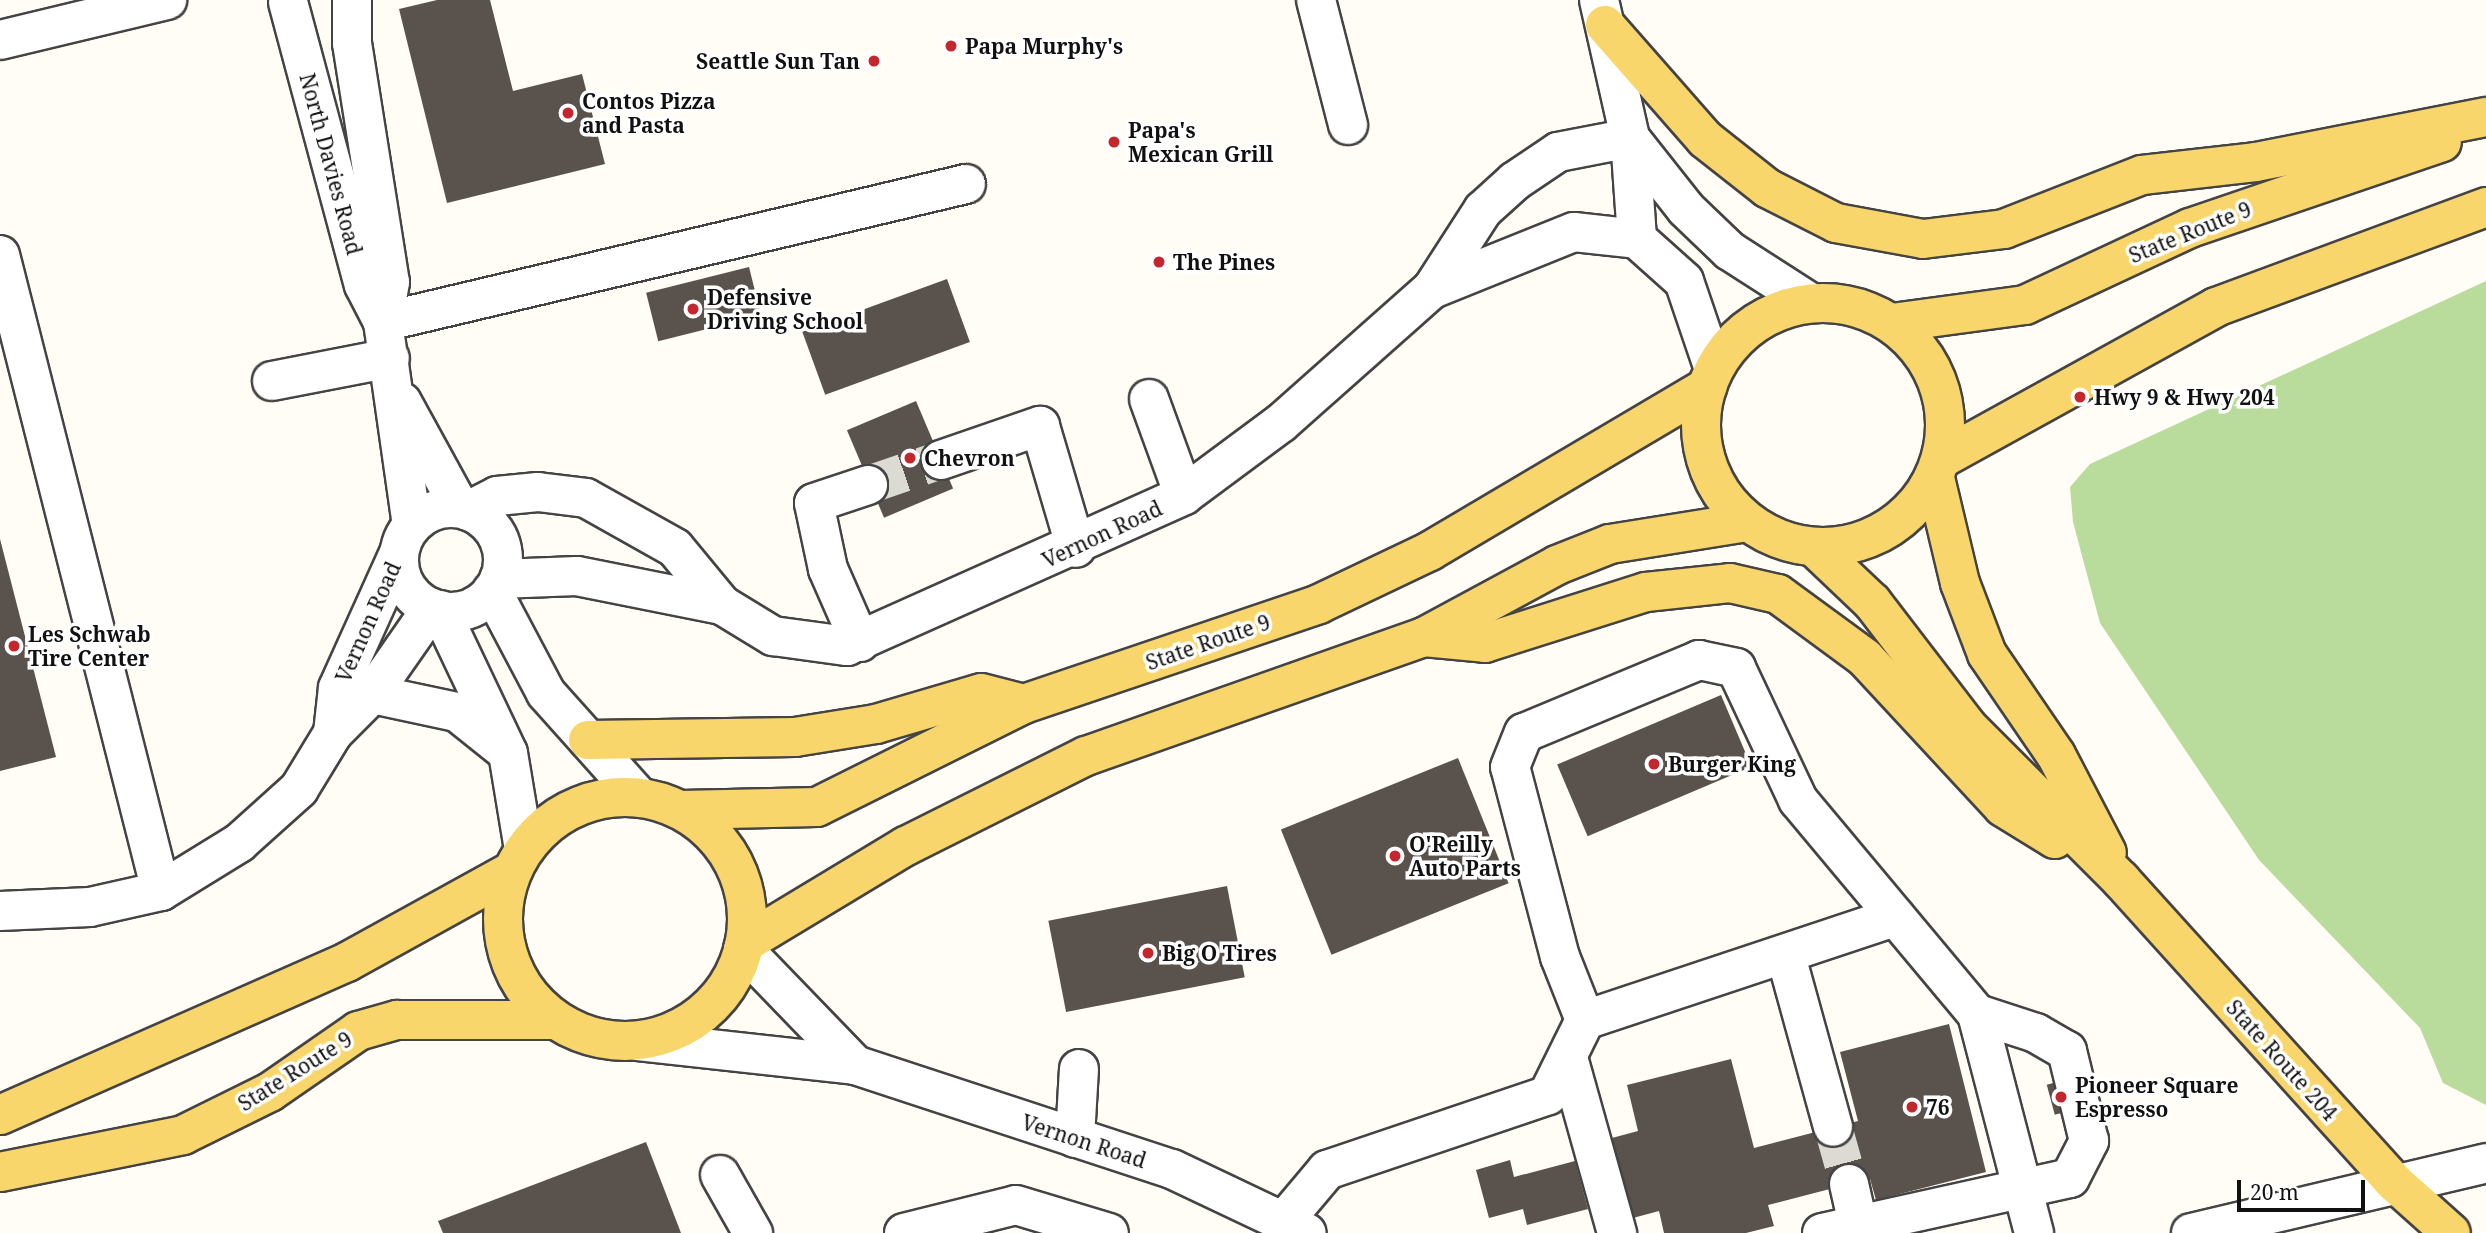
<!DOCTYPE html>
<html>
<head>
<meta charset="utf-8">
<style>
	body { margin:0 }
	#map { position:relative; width:2486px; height:1233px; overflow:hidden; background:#fffdf5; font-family:"Noto Serif",serif }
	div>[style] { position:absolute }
	.forest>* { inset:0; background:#b9dc9c }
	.building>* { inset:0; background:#5a524d; transform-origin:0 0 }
	.minor-tunnel>* { height:38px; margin-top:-19px; transform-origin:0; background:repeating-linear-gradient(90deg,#dbdad3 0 38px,transparent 0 57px) }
	.roads { filter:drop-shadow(2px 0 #444) drop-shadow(-2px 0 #444) drop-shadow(0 2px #444) drop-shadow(0 -2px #444) }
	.minor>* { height:38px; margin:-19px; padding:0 19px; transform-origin:19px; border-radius:19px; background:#fff }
	.minor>.ring { margin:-19px; padding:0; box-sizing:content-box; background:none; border:38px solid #fff; border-radius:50% }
	.major>* { height:38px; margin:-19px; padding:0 19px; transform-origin:19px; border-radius:19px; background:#f9d66b }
	.major>.ring { margin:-19px; padding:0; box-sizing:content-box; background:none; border:38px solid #f9d66b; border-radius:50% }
	.dots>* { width:19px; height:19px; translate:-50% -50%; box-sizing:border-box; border:4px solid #fff; border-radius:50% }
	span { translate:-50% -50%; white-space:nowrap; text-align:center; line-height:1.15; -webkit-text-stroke:7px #fff; paint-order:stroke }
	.poi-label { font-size:21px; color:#111; font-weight:700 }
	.left { translate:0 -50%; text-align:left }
	.right { translate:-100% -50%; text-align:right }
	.street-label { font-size:21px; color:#111 }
	.scale { position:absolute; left:2237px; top:1180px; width:128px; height:32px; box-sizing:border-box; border:4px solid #111; border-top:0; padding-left:9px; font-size:21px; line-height:24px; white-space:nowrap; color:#111; -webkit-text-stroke:5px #fff; paint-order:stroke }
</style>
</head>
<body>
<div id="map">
	<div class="forest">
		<i style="clip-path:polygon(2486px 281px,2486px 1105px,2443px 1083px,2420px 1028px,2259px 860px,2100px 623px,2073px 522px,2070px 487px,2090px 464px)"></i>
	</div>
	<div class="building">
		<i style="clip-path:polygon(437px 0,490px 0,513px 91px,582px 74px,605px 164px,447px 203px,399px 9px)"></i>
		<i style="left:749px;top:267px;width:50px;height:106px;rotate:76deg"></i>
		<i style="left:947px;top:279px;width:67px;height:154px;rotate:70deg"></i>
		<i style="left:916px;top:401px;width:95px;height:75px;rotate:67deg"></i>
		<i style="clip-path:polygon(0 539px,56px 757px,0 771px)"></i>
		<i style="left:1721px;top:695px;width:78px;height:178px;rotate:67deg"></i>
		<i style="left:1458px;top:758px;width:135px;height:191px;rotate:68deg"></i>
		<i style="left:1227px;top:886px;width:93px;height:182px;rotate:79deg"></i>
		<i style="clip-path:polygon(1949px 1024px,1986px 1172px,1876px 1200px,1870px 1179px,1849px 1184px,1768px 1205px,1774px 1226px,1746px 1233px,1664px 1233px,1659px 1211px,1618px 1222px,1597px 1142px,1638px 1131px,1627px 1085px,1731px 1059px,1754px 1148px,1858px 1121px,1840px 1052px)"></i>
		<i style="left:2068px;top:1079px;width:31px;height:22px;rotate:75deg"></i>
		<i style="clip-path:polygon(646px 1142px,681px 1233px,443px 1233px,438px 1221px)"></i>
		<i style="clip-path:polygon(1510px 1160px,1514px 1177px,1575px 1161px,1588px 1209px,1527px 1225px,1523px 1209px,1489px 1218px,1476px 1170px)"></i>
	</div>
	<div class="minor-tunnel">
		<i style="left:868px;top:485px;width:77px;rotate:-18.9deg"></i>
		<i style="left:1833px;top:1127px;width:59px;rotate:74.3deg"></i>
	</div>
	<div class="roads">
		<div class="minor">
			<i style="left:352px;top:0;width:43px;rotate:90deg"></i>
			<i style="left:352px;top:43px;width:242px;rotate:81deg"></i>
			<i style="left:390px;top:282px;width:41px;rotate:99.9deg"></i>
			<i style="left:1316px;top:0;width:129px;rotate:75.6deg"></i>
			<i style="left:1599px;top:0;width:141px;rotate:77.3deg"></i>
			<i style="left:1630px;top:138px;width:101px;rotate:86deg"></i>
			<i style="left:288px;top:2px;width:293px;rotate:75deg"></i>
			<i style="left:364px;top:285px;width:42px;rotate:62.8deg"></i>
			<i style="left:383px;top:322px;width:205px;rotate:81.9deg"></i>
			<i style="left:0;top:40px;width:172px;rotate:-13.5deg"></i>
			<i style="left:1630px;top:138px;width:90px;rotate:51.7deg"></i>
			<i style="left:1686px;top:209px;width:61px;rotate:43.7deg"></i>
			<i style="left:1730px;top:251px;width:96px;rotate:32.7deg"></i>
			<i style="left:0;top:255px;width:656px;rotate:75.79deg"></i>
			<i style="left:1432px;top:289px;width:153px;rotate:-21.9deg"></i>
			<i style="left:1574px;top:232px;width:63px;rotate:6.3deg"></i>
			<i style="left:1637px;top:239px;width:63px;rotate:41.8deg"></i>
			<i style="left:1684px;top:281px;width:93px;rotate:71.2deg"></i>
			<i style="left:383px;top:322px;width:599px;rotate:-13.32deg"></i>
			<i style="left:272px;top:381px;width:120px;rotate:-11deg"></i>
			<i style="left:1149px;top:399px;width:102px;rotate:70deg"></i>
			<i style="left:402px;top:402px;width:121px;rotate:61.3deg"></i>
			<i style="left:941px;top:460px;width:105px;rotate:-19deg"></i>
			<i style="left:1040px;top:426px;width:127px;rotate:73.6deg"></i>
			<i class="ring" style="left:399px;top:508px;width:66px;height:66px"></i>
			<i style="left:468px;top:511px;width:33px;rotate:-27deg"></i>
			<i style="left:497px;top:496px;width:41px;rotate:-5.6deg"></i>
			<i style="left:538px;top:492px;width:48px;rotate:7.1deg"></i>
			<i style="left:586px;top:498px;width:102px;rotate:29.3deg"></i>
			<i style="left:675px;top:548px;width:74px;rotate:50.5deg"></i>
			<i style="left:722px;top:605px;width:60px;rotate:31.3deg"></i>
			<i style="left:773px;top:636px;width:75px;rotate:7.7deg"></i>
			<i style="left:847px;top:646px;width:369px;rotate:-24.1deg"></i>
			<i style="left:1184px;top:495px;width:121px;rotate:-36.6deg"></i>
			<i style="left:1281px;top:423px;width:202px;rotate:-41.6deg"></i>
			<i style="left:1432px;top:289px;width:94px;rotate:-57.2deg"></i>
			<i style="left:1483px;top:210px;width:43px;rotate:-42.2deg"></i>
			<i style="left:1515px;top:181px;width:52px;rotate:-34deg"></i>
			<i style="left:1558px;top:152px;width:73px;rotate:-11deg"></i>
			<i style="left:499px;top:579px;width:78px;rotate:-2.2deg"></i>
			<i style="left:577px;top:576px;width:148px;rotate:11.3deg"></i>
			<i style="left:492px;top:591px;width:115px;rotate:62.1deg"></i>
			<i style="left:546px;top:693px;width:140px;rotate:48.2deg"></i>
			<i style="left:440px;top:610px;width:158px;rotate:64.6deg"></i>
			<i style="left:508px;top:753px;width:98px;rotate:80.6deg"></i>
			<i style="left:860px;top:642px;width:80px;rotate:-113.7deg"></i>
			<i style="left:828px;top:569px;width:67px;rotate:-102deg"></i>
			<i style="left:814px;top:503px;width:57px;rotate:-18.4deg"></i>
			<i style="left:372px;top:694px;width:87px;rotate:12deg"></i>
			<i style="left:457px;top:712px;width:64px;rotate:38.7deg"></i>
			<i style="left:333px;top:733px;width:45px;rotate:-83.7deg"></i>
			<i style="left:338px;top:688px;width:148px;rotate:-65.7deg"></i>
			<i style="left:0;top:911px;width:90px;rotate:-2.5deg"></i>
			<i style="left:90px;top:907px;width:73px;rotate:-12.7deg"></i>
			<i style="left:161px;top:891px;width:92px;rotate:-31.6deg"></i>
			<i style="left:239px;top:843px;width:81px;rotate:-42deg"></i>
			<i style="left:299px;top:789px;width:66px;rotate:-58.7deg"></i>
			<i style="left:333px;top:733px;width:55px;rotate:-45deg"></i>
			<i style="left:372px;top:694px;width:105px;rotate:-55.1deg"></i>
			<i style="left:743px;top:949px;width:161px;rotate:46deg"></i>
			<i style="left:1786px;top:956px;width:177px;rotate:74.6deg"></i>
			<i style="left:1585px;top:1020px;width:68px;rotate:-111.6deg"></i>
			<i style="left:1560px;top:957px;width:196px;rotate:-104.7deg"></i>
			<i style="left:1510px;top:767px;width:37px;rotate:-68deg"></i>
			<i style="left:1524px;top:733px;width:190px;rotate:-22.6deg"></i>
			<i style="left:1699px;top:660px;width:38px;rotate:12deg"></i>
			<i style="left:1736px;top:668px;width:146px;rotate:64.8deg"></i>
			<i style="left:1798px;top:800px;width:279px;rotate:50.1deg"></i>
			<i style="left:1977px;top:1014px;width:226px;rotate:75.4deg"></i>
			<i style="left:638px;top:1041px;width:218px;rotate:6.3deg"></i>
			<i style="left:855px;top:1065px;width:334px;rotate:18.2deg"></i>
			<i style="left:1172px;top:1169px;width:149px;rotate:25.4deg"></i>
			<i style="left:1569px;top:1061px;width:179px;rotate:74.4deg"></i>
			<i style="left:1075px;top:1138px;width:69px;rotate:-86.7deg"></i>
			<i style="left:720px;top:1175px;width:67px;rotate:60.4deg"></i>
			<i style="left:1849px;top:1184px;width:50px;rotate:77.3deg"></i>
			<i style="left:1284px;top:1221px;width:67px;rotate:-49.9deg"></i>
			<i style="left:1327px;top:1170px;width:233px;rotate:-18.7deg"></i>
			<i style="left:1548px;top:1095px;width:84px;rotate:-63.7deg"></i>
			<i style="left:1585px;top:1020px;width:327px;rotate:-18.4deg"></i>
			<i style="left:904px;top:1233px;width:115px;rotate:-14deg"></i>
			<i style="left:1016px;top:1205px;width:97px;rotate:16.8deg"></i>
			<i style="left:1822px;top:1233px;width:254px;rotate:-12.5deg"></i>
			<i style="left:2070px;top:1178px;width:42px;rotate:-62.8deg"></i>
			<i style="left:2089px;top:1141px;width:93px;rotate:-103.7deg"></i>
			<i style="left:2067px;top:1051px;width:36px;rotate:-150deg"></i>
			<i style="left:2036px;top:1033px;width:62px;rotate:-162.1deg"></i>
			<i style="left:2191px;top:1233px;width:303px;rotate:-13.3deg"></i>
		</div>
		<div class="major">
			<i style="left:1605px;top:25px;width:152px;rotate:48.7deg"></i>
			<i style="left:1705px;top:139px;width:79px;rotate:38.3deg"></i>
			<i style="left:1767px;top:188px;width:77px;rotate:26.9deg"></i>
			<i style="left:1836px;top:223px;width:88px;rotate:10.4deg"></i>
			<i style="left:1923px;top:239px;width:82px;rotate:-7deg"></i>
			<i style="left:2004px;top:229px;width:148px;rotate:-21.4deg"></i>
			<i style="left:2142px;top:175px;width:115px;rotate:-6.5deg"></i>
			<i style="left:2256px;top:162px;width:234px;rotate:-11.1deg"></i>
			<i class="ring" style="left:1701px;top:303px;width:206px;height:206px"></i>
			<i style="left:1892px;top:323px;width:134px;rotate:-7.7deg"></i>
			<i style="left:2025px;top:305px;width:182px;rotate:-25deg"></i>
			<i style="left:2190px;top:228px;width:266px;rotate:-18.8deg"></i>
			<i style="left:1941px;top:459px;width:314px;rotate:-28.9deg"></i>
			<i style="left:2216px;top:307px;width:288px;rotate:-20.3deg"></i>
			<i style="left:1935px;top:478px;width:108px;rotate:76.6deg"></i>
			<i style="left:1960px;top:583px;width:76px;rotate:69.2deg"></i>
			<i style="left:1987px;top:654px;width:122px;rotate:55.7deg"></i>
			<i style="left:2056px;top:755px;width:110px;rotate:62.5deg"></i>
			<i style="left:1815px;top:548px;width:79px;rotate:43.5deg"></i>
			<i style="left:1872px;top:602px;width:156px;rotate:52.5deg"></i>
			<i style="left:1967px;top:726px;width:218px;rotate:45deg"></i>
			<i style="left:2121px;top:880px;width:407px;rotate:47.9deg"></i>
			<i style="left:2394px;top:1182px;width:76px;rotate:41.8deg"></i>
			<i style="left:1424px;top:637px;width:61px;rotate:5.6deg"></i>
			<i style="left:1485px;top:643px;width:169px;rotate:-17.6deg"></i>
			<i style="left:1646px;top:592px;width:84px;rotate:-6.1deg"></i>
			<i style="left:1730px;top:583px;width:49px;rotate:12.9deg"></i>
			<i style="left:1778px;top:594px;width:108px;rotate:36.3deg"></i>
			<i style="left:1865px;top:658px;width:203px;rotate:47.2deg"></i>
			<i style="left:2003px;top:807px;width:61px;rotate:31.6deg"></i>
			<i style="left:588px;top:740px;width:207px;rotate:-0.8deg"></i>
			<i style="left:795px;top:737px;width:82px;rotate:-9.1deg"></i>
			<i style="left:876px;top:724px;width:109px;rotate:-16.4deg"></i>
			<i style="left:981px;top:693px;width:44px;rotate:14.3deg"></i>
			<i class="ring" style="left:503px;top:797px;width:206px;height:206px"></i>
			<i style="left:681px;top:810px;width:136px;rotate:-1.3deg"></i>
			<i style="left:817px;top:807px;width:231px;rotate:-26.5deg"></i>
			<i style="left:1024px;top:704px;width:311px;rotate:-18.7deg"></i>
			<i style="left:1319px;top:604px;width:123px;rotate:-25.5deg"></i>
			<i style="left:1430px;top:551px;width:322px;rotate:-30.6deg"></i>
			<i style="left:745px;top:943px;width:188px;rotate:-31.1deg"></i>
			<i style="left:906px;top:846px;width:201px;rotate:-26.6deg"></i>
			<i style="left:1086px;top:756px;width:358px;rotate:-19.4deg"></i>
			<i style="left:1424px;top:637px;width:151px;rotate:-28.4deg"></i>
			<i style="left:1557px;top:565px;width:57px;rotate:-21.6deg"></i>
			<i style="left:1610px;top:544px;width:139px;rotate:-9.1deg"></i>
			<i style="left:0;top:1115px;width:379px;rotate:-23.8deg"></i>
			<i style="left:347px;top:962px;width:188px;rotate:-28.9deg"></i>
			<i style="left:0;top:1172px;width:187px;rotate:-11.4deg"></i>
			<i style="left:183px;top:1135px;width:97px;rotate:-26.3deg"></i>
			<i style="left:270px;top:1092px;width:107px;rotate:-34.7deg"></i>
			<i style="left:358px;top:1031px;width:41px;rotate:-15.8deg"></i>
			<i style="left:397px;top:1020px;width:158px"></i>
		</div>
	</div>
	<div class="dots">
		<i style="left:951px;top:46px;background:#c4262e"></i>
		<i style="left:874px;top:61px;background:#c4262e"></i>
		<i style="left:568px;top:113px;background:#c4262e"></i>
		<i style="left:1114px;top:142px;background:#c4262e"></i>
		<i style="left:1159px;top:262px;background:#c4262e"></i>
		<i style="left:693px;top:309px;background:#c4262e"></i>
		<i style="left:2080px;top:397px;background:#c4262e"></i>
		<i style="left:910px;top:458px;background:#c4262e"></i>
		<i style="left:14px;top:646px;background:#c4262e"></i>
		<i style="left:1654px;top:764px;background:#c4262e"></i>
		<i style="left:1395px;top:856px;background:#c4262e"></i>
		<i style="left:1148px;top:953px;background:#c4262e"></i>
		<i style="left:2061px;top:1097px;background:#c4262e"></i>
		<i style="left:1912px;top:1107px;background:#c4262e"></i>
	</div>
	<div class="poi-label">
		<span class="left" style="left:965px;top:46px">Papa Murphy's</span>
		<span class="right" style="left:860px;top:61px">Seattle Sun Tan</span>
		<span class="left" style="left:582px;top:113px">Contos Pizza<br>and Pasta</span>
		<span class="left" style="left:1128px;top:142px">Papa's<br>Mexican Grill</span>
		<span class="left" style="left:1173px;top:262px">The Pines</span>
		<span class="left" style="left:707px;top:309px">Defensive<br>Driving School</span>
		<span class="left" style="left:2094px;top:397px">Hwy 9 &amp; Hwy 204</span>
		<span class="left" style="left:924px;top:458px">Chevron</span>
		<span class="left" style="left:28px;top:646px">Les Schwab<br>Tire Center</span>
		<span class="left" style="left:1668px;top:764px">Burger King</span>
		<span class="left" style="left:1409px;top:856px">O'Reilly<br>Auto Parts</span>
		<span class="left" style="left:1162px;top:953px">Big O Tires</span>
		<span class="left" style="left:2075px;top:1097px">Pioneer Square<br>Espresso</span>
		<span class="left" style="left:1926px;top:1107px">76</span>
	</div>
	<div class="street-label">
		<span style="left:331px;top:164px;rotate:75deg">North Davies Road</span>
		<span style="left:2190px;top:232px;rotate:-22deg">State Route 9</span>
		<span style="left:1102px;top:534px;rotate:-25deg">Vernon Road</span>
		<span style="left:368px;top:622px;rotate:-66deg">Vernon Road</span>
		<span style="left:1208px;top:642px;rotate:-19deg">State Route 9</span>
		<span style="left:2282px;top:1060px;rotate:48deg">State Route 204</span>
		<span style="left:295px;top:1071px;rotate:-32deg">State Route 9</span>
		<span style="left:1084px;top:1141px;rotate:18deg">Vernon Road</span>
	</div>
	<div class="scale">20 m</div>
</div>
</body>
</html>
